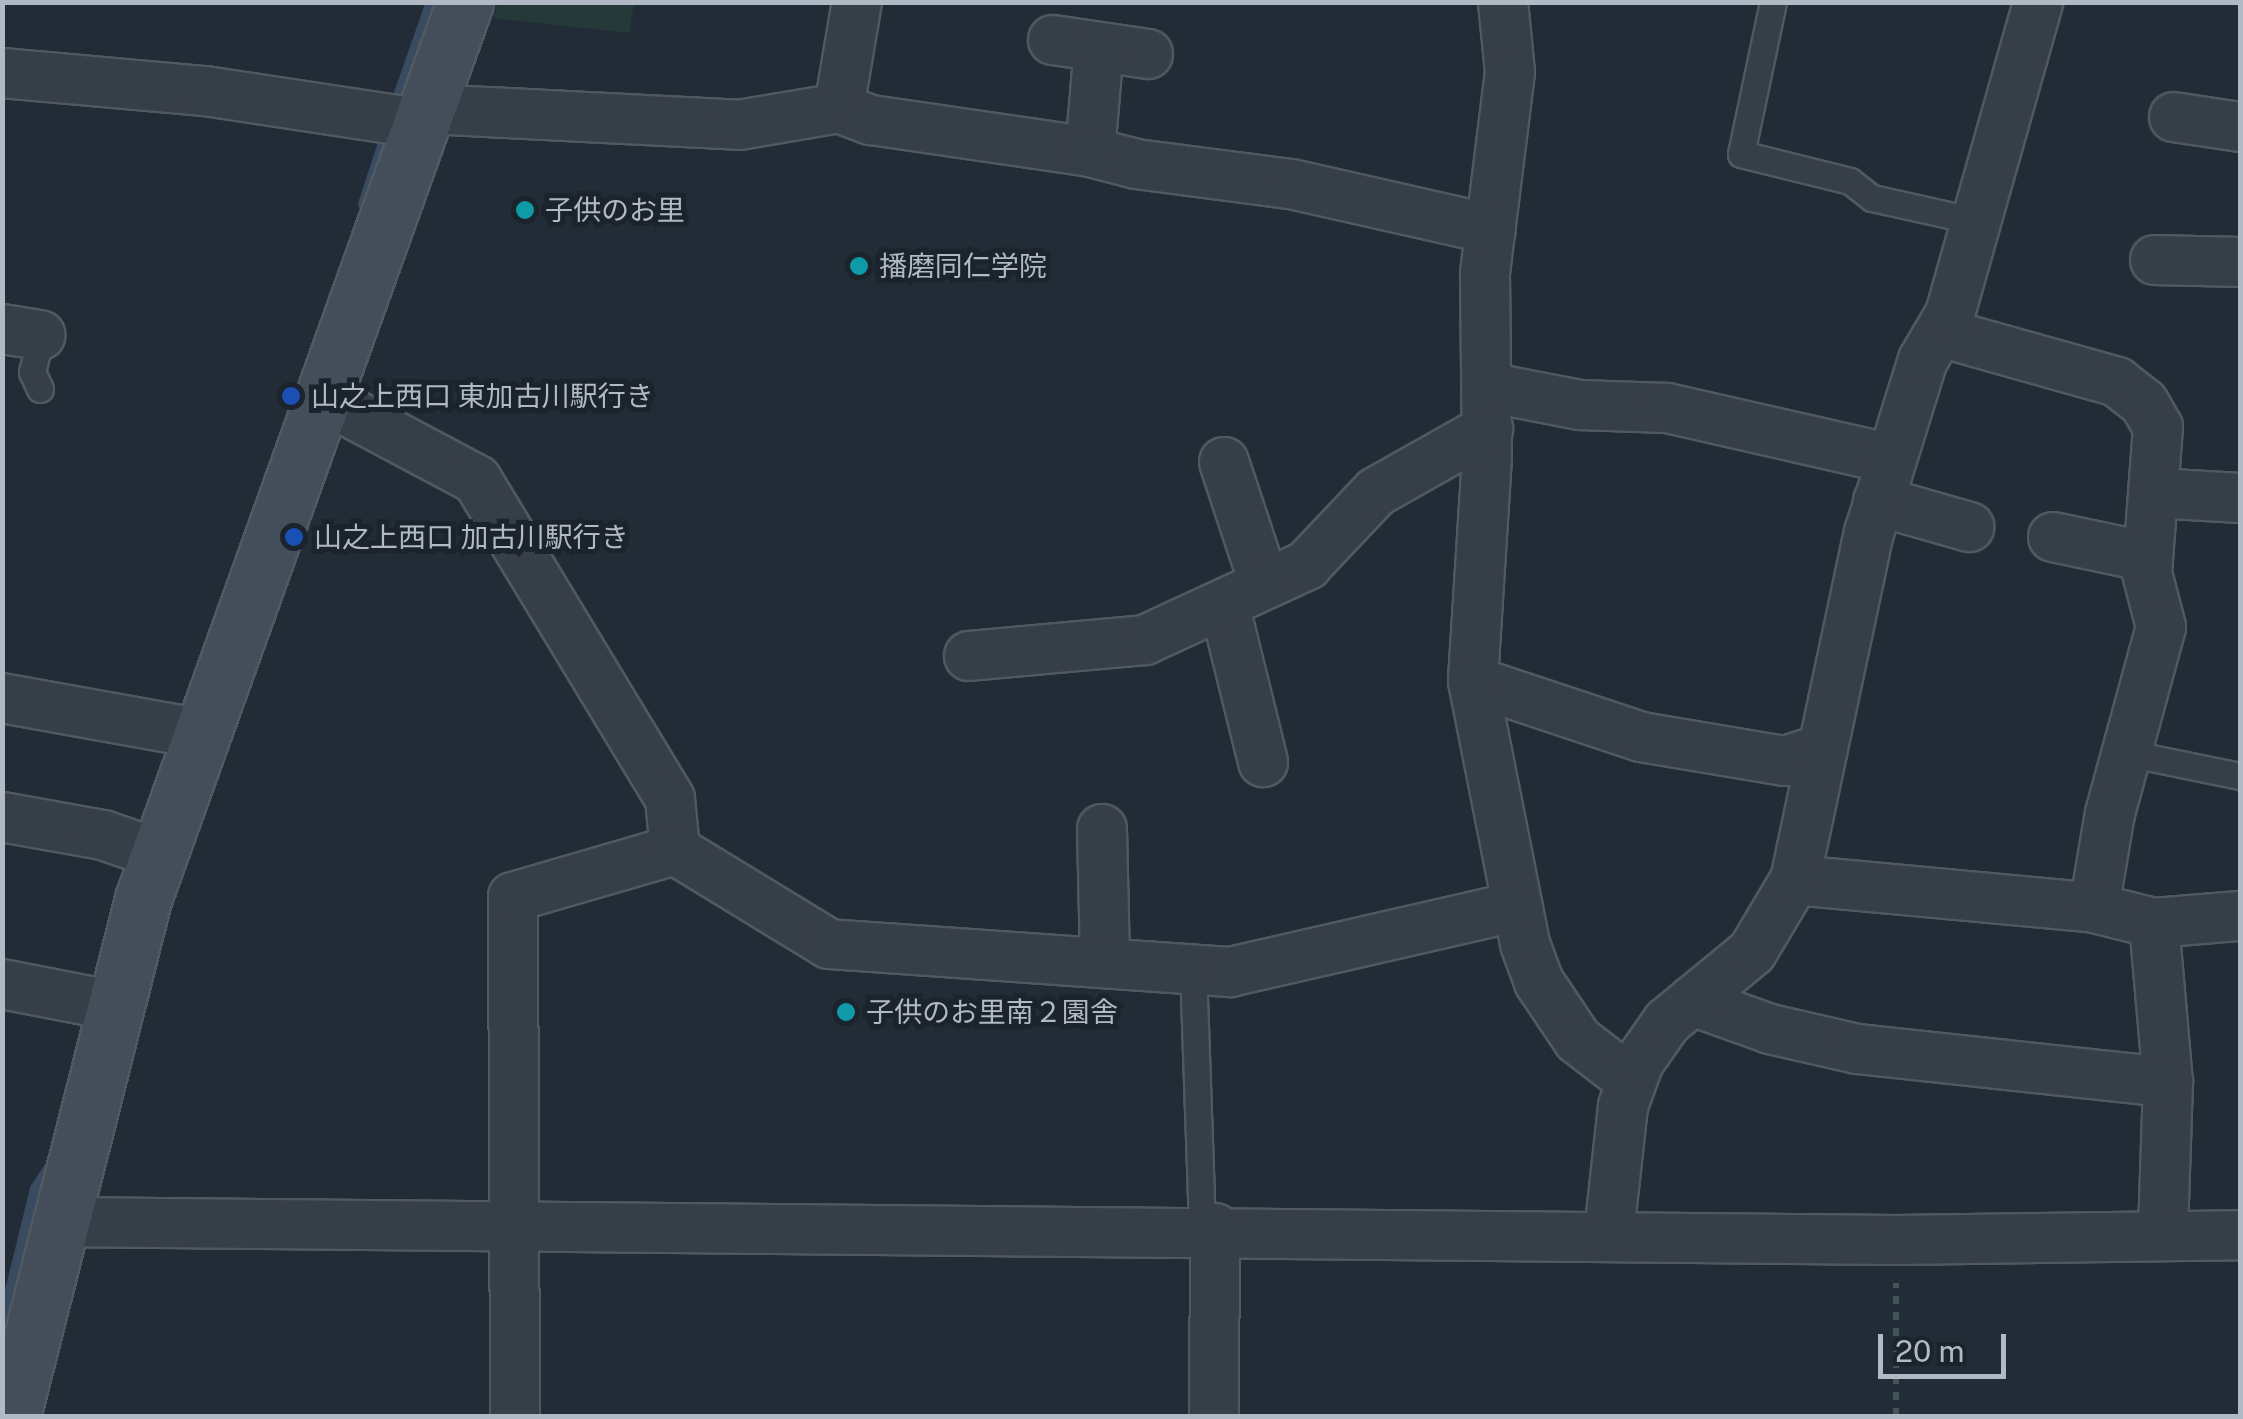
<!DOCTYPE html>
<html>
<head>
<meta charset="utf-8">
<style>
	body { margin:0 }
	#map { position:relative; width:2243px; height:1419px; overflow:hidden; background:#222c37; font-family:"Public Sans","Noto Sans JP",sans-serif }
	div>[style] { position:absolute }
	.green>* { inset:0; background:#253939 }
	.stream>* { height:12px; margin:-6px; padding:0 6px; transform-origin:6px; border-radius:6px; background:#394b60 }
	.path>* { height:6px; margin-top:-3px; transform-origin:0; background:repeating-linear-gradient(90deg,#425456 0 8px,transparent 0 16px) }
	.roads { filter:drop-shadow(2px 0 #505962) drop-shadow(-2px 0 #505962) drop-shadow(0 2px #505962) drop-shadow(0 -2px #505962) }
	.lane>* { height:25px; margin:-12.5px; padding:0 12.5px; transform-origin:12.5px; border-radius:12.5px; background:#363e48 }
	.street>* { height:48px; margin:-24px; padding:0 24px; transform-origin:24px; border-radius:24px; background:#363e48 }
	.secondary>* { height:55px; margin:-27.5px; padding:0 27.5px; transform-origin:27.5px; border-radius:27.5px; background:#444e5a }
	.dots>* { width:28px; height:28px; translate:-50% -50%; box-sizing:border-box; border:5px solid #1b232c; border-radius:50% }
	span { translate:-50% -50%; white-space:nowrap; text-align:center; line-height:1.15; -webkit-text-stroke:10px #1b232c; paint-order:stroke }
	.poi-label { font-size:28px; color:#b0b9c4 }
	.left { translate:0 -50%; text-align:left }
	.frame { position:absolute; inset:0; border:5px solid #b0b9c4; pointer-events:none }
	.scale { position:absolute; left:1878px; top:1334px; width:128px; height:45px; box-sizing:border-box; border:5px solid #b0b9c4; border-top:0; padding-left:12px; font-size:30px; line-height:35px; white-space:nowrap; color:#b0b9c4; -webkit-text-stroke:8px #1b232c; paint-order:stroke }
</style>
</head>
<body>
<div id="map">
	<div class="green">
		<i style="clip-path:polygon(498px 3px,498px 2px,634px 3px,629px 33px,493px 18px)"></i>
	</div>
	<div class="stream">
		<i style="left:398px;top:99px;width:103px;rotate:-70.7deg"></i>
		<i style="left:364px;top:204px;width:67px;rotate:-71.8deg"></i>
		<i style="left:5px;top:1315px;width:130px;rotate:-76.2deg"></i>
		<i style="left:36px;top:1189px;width:24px;rotate:-57deg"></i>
	</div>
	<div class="path">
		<i style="left:1896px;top:1416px;width:133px;rotate:-90deg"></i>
	</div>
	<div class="roads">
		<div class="lane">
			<i style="left:1773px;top:2px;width:155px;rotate:101.9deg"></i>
			<i style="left:1741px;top:154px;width:112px;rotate:13.9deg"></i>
			<i style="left:1850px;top:181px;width:28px;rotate:38deg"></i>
			<i style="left:1872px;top:198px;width:107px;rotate:12.5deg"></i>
			<i style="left:40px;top:389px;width:19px;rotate:-115deg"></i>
			<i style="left:32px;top:372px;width:38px;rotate:-76deg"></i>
			<i style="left:2127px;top:753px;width:115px;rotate:11.5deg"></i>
			<i style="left:1193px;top:968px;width:261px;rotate:88deg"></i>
		</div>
		<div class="street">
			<i style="left:1503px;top:2px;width:70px;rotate:84.3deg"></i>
			<i style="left:1510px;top:72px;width:204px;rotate:97.1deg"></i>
			<i style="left:1485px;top:274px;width:183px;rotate:89.4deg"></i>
			<i style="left:1487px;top:457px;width:224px;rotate:93.6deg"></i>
			<i style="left:1473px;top:681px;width:177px;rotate:18.4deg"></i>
			<i style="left:1641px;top:737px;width:146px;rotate:9.5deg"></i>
			<i style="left:1785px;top:761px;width:35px;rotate:-18deg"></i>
			<i style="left:1053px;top:40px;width:96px;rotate:8.4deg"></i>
			<i style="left:2px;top:73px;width:204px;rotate:5.1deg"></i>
			<i style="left:205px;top:91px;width:219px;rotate:8.6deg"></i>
			<i style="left:839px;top:108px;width:108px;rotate:-80.4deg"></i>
			<i style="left:428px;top:109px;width:311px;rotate:2.9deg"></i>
			<i style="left:739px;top:125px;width:101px;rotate:-9.6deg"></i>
			<i style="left:839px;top:108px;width:34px;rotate:21deg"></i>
			<i style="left:871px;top:120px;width:221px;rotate:8.3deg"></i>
			<i style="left:1090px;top:152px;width:105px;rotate:-85.1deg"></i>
			<i style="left:2174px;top:117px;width:67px;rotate:8.6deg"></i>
			<i style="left:1090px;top:152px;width:48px;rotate:14.6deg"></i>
			<i style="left:1136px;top:164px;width:156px;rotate:7.4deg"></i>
			<i style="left:1291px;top:184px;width:205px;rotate:12.7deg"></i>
			<i style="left:2155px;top:260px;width:85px;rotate:1.3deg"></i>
			<i style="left:2px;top:329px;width:39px;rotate:9deg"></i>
			<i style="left:1943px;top:333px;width:181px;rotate:15.7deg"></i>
			<i style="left:2117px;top:382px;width:34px;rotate:38deg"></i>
			<i style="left:2144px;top:403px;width:28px;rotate:60deg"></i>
			<i style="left:2158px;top:427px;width:146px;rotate:94.3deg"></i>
			<i style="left:2147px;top:573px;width:56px;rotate:75.5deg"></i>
			<i style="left:2161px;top:627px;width:193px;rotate:105.3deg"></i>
			<i style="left:2110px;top:813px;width:96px;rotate:99.6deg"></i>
			<i style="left:1487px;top:387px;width:95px;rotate:11deg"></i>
			<i style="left:1580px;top:405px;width:87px;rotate:2deg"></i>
			<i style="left:1667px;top:408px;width:230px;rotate:12.8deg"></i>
			<i style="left:323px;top:398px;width:174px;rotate:28deg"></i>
			<i style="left:477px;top:480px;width:373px;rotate:58.8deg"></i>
			<i style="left:670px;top:799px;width:51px;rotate:84.4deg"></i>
			<i style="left:1224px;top:462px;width:127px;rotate:71.7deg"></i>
			<i style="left:2155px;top:493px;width:85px;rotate:3.4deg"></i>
			<i style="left:1878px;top:501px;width:95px;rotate:15.9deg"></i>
			<i style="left:2053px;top:537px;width:97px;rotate:11.9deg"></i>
			<i style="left:1224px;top:604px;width:163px;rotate:76.1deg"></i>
			<i style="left:969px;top:656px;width:177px;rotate:-5.2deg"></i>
			<i style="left:1145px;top:640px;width:179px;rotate:-24.8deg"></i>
			<i style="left:1307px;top:565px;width:100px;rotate:-46.6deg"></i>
			<i style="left:1376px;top:492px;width:129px;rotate:-29.4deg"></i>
			<i style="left:1473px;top:681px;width:268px;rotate:78.8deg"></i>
			<i style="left:1525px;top:944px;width:40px;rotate:69.8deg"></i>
			<i style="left:1539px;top:982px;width:70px;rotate:56.1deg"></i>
			<i style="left:1578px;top:1040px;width:66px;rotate:37.6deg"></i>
			<i style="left:2px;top:698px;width:203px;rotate:10.2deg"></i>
			<i style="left:2px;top:817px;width:103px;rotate:10.1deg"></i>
			<i style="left:103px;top:835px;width:58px;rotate:19.1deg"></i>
			<i style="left:1102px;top:829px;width:132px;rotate:88.7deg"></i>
			<i style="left:1795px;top:880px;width:300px;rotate:5.3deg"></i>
			<i style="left:2094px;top:908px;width:62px;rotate:14deg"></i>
			<i style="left:2154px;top:923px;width:86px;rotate:-4.7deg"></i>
			<i style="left:2154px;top:923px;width:160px;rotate:85deg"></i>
			<i style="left:2168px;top:1082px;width:154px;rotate:91.9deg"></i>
			<i style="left:2px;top:984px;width:115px;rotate:11deg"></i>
			<i style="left:1692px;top:1001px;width:83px;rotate:19.7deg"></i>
			<i style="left:1770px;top:1029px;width:89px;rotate:12.9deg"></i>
			<i style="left:1857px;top:1049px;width:313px;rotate:6.1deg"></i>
			<i style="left:58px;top:1222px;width:1838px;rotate:0.56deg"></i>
			<i style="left:1896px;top:1240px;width:344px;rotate:-0.8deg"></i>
			<i style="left:1609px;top:1233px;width:128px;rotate:-83.7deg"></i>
			<i style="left:1623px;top:1106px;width:47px;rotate:-70deg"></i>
			<i style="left:1639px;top:1062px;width:49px;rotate:-55deg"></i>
			<i style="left:1667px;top:1022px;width:110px;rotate:-39.5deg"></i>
			<i style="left:1752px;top:952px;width:84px;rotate:-59.2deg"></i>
			<i style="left:1795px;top:880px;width:355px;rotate:-78deg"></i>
			<i style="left:1869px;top:533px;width:181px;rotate:-72.7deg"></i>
			<i style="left:1923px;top:360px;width:53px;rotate:-59.6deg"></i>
			<i style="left:1950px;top:314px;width:324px;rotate:-74.2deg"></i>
			<i style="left:515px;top:1416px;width:519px;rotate:-90.22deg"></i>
			<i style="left:513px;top:897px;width:169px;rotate:-16.2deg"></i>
			<i style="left:675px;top:850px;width:180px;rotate:31.4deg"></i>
			<i style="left:829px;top:944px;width:402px;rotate:4deg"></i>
			<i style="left:1230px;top:972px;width:295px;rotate:-12.9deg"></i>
			<i style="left:1214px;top:1416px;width:188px;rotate:-89.7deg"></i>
		</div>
		<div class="secondary">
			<i style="left:12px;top:1416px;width:533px;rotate:-75.78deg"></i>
			<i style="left:143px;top:899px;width:953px;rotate:-70.25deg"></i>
		</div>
	</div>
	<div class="dots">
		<i style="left:525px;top:210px;background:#0f9aa8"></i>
		<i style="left:859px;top:266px;background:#0f9aa8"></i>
		<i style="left:291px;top:396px;background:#1a4fb4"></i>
		<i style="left:294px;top:537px;background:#1a4fb4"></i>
		<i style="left:846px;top:1012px;background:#0f9aa8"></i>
	</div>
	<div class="poi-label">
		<span class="left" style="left:545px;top:210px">子供のお里</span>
		<span class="left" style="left:879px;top:266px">播磨同仁学院</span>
		<span class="left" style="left:311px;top:396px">山之上西口 東加古川駅行き</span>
		<span class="left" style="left:314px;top:537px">山之上西口 加古川駅行き</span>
		<span class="left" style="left:866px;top:1012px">子供のお里南２園舎</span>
	</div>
	<div class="frame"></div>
	<div class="scale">20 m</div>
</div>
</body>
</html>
